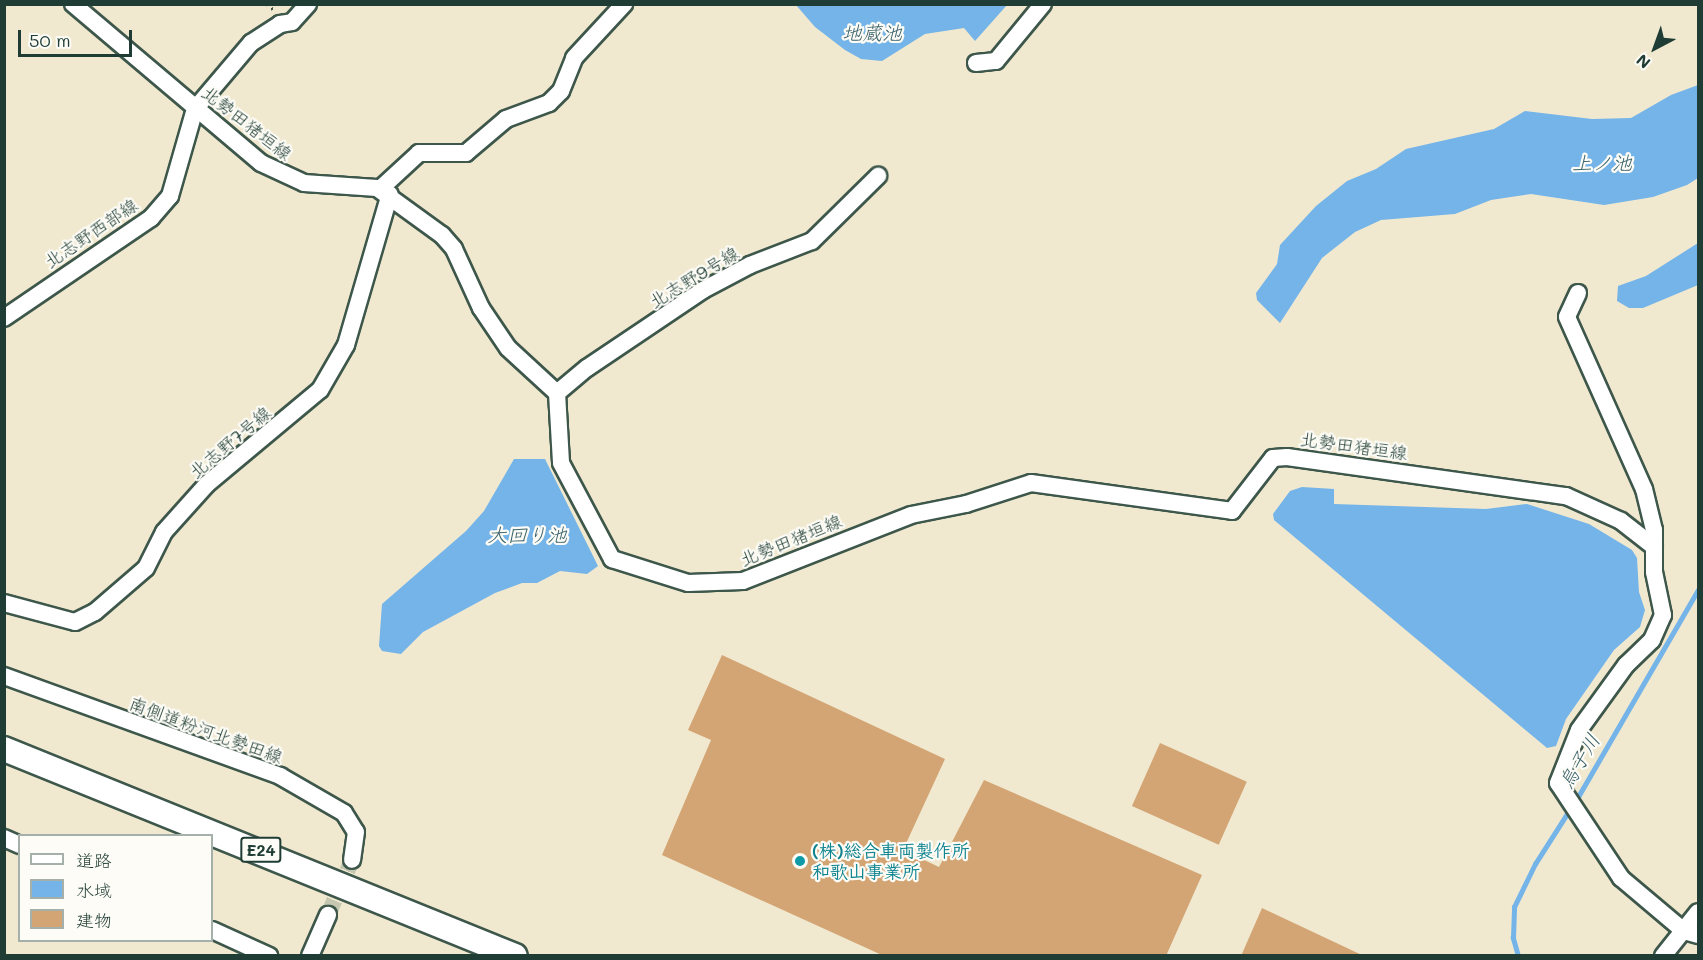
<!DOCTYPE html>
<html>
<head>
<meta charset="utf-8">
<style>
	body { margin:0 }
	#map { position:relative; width:1703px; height:960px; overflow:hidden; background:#f0e9d0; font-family:Mali,"Klee One",sans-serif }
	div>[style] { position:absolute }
	.water>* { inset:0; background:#74b4e8 }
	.stream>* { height:4.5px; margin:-2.25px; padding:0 2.25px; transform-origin:2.25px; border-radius:2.25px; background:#74b4e8 }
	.building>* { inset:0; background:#d4a574; transform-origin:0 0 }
	.minor-tunnel>* { height:16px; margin-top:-8px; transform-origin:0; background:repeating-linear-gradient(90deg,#c6c7b1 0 16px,transparent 0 24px) }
	.path>* { height:3px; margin-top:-1.5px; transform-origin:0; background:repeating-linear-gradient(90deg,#3e574b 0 1.5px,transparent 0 6px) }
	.roads { filter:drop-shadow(2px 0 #3e574b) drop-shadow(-2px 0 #3e574b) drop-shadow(0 2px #3e574b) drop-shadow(0 -2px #3e574b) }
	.minor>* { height:16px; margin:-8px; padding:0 8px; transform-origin:8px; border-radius:8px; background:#fff }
	.highway>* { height:24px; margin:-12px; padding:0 12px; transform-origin:12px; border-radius:12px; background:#fff }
	.dots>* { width:16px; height:16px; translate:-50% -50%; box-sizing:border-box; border:3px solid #fdfcf7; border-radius:50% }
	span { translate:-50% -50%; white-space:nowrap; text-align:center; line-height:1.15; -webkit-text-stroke:4.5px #fdfcf7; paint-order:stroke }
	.shield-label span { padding:2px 4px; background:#fdfcf7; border:2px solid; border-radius:4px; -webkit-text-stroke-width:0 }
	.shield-label { font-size:16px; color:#1f3d34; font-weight:700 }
	.street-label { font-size:18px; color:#1f3d34 }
	.culture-label { font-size:18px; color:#0d838f; font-weight:700 }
	.left { translate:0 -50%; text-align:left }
	.water-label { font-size:20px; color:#39616a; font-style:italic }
	.frame { position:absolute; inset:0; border:6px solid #1f3d34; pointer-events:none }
	.legend { position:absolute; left:18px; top:834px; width:195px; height:108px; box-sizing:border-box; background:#fdfcf7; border:2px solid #a4b0a9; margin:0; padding:8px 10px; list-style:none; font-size:18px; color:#1f3d34 }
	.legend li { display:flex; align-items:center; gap:12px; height:30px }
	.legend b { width:30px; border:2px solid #a4b0a9 }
	.north { position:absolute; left:1625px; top:18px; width:60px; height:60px; -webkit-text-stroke:4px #fdfcf7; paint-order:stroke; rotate:221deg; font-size:16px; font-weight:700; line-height:24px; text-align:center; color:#1f3d34 }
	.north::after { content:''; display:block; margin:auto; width:21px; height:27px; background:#1f3d34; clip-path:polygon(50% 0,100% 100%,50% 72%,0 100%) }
	.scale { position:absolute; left:18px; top:30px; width:114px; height:27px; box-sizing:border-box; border:3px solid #1f3d34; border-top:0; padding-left:8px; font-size:18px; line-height:21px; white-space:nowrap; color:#1f3d34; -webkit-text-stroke:4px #fdfcf7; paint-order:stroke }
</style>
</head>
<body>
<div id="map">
	<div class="water">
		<i style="clip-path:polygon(796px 5px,1007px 5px,975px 41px,964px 28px,925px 34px,882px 61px,861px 59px,845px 50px,815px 27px)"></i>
		<i style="clip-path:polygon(1698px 85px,1698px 178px,1687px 185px,1653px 197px,1604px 205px,1531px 194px,1491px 200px,1455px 214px,1381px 220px,1355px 232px,1322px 258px,1280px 323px,1257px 300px,1256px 293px,1277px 264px,1280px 245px,1316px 206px,1347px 181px,1376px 169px,1406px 149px,1494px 129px,1525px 111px,1592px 119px,1631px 118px,1671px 95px)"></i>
		<i style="clip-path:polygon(1698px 243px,1698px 285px,1643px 308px,1629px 308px,1617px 301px,1618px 286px,1646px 276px)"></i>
		<i style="clip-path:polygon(514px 459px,545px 459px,598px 566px,587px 574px,560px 571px,537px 583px,522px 583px,495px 593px,423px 632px,401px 654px,382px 651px,379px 646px,382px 604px,466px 531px,484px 511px)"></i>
		<i style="clip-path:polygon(1302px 487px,1334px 489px,1334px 504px,1486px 509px,1527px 504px,1589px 524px,1632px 550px,1637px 558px,1639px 592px,1645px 610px,1640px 627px,1614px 650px,1566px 719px,1556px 746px,1547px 748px,1274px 520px,1273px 514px,1290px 491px)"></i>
	</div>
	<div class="stream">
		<i style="left:1575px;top:802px;width:245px;rotate:-59.9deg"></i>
		<i style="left:1518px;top:956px;width:19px;rotate:-106deg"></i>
		<i style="left:1513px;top:938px;width:31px;rotate:-88deg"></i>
		<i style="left:1514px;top:907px;width:48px;rotate:-64deg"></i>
		<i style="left:1535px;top:864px;width:65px;rotate:-57.5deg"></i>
	</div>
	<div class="building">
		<i style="clip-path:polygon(722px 655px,945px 759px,903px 850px,939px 867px,984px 780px,1202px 875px,1166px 956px,884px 956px,662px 855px,711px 740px,688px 730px)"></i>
		<i style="left:1160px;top:743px;width:95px;height:69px;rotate:24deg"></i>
		<i style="clip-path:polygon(1262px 908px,1364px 956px,1241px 956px)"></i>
	</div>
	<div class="minor-tunnel">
		<i style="left:328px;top:915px;width:60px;rotate:-66.4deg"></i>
	</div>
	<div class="path">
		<i style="left:267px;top:4px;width:11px;rotate:41deg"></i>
	</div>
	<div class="roads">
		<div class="minor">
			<i style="left:73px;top:4px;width:246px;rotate:40.2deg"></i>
			<i style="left:261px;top:163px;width:47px;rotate:24.9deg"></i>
			<i style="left:304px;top:183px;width:73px;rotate:3.9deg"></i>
			<i style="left:377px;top:188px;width:80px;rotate:35.9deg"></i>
			<i style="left:442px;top:235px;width:18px;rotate:49deg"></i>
			<i style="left:454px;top:249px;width:65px;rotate:65.4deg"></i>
			<i style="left:481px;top:308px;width:48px;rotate:56deg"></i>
			<i style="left:508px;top:348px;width:67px;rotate:42.6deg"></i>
			<i style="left:557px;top:393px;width:70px;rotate:86.7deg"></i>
			<i style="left:561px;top:463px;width:109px;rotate:62deg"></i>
			<i style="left:612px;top:559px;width:80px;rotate:17.5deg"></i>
			<i style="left:688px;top:583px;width:55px;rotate:-2.1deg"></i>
			<i style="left:743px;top:581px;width:180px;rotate:-21.4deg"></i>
			<i style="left:911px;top:515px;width:56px;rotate:-11.3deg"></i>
			<i style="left:966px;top:504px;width:68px;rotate:-17.9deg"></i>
			<i style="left:1031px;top:483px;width:203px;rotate:7.9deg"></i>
			<i style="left:1232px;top:511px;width:67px;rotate:-52.3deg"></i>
			<i style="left:1273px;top:458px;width:14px;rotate:-4deg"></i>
			<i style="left:1287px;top:457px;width:282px;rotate:8deg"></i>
			<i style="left:1566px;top:496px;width:60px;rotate:24.4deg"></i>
			<i style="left:1621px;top:521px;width:41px;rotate:38deg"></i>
			<i style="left:976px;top:63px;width:20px;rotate:-6deg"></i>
			<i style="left:996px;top:61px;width:74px;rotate:-50.5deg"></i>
			<i style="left:380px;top:189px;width:53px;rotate:-42.7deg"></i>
			<i style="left:419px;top:153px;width:47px"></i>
			<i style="left:466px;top:153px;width:52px;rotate:-40.4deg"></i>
			<i style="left:506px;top:119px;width:46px;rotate:-20.4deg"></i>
			<i style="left:549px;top:103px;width:17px;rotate:-45deg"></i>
			<i style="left:561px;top:91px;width:35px;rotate:-68deg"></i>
			<i style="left:574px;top:58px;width:74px;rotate:-47.2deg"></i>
			<i style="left:1578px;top:293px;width:26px;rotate:115deg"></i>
			<i style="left:1567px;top:317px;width:188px;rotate:65.9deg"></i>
			<i style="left:1644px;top:489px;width:42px;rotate:76.3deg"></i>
			<i style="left:1654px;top:530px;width:42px;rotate:90deg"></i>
			<i style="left:1654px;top:572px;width:44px;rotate:78.2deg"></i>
			<i style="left:1663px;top:615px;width:27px;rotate:114deg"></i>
			<i style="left:1652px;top:640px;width:36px;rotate:136deg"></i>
			<i style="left:1626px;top:665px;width:80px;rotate:125.9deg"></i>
			<i style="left:1579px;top:730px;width:57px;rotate:111.6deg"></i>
			<i style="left:1558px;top:783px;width:114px;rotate:56.4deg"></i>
			<i style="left:1621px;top:878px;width:82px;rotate:40.1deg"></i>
			<i style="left:1684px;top:931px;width:15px;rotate:16deg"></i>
			<i style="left:4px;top:318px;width:178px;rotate:-34.2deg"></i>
			<i style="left:151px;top:218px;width:29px;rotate:-49deg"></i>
			<i style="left:170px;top:196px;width:91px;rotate:-74deg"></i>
			<i style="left:195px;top:109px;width:87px;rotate:-49.7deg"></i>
			<i style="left:251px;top:43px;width:35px;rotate:-33deg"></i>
			<i style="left:280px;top:24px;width:12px;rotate:-9deg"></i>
			<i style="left:292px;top:22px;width:24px;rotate:-48deg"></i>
			<i style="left:557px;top:393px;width:39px;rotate:-40deg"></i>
			<i style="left:587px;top:368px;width:140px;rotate:-33.9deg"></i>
			<i style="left:703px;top:290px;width:53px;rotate:-28deg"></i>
			<i style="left:750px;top:265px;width:66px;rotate:-21.2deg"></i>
			<i style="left:812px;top:241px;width:93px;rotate:-44.6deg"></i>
			<i style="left:4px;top:603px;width:73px;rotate:15deg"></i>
			<i style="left:75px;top:622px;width:22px;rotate:-27deg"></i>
			<i style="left:95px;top:612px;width:67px;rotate:-40.8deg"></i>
			<i style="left:146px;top:568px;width:40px;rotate:-63.4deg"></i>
			<i style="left:164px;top:532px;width:64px;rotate:-48.1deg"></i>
			<i style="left:207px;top:484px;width:147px;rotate:-39.8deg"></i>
			<i style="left:320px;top:390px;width:52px;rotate:-60deg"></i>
			<i style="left:346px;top:345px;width:157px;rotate:-73.8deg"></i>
			<i style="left:4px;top:676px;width:294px;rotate:19.9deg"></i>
			<i style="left:280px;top:776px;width:74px;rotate:30deg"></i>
			<i style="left:344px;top:813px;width:22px;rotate:58deg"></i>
			<i style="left:356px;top:832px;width:28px;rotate:98deg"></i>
			<i style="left:4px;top:838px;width:17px;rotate:24deg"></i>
			<i style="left:212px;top:930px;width:63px;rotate:24.5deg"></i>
			<i style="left:310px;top:956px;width:45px;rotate:-66.3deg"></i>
			<i style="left:1663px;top:956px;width:56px;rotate:-51.5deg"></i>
		</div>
		<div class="highway">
			<i style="left:4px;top:749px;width:551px;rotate:22.05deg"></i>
		</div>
	</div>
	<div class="dots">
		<i style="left:800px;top:861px;background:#0f9aa8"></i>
	</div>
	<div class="shield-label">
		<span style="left:261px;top:850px">E24</span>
	</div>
	<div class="street-label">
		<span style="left:247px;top:123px;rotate:38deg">北勢田猪垣線</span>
		<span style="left:91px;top:233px;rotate:-34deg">北志野西部線</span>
		<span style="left:694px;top:277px;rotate:-31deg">北志野9号線</span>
		<span style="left:230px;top:442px;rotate:-40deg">北志野7号線</span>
		<span style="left:1354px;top:446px;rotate:8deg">北勢田猪垣線</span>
		<span style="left:791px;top:540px;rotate:-22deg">北勢田猪垣線</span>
		<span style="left:206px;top:730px;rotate:20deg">南側道粉河北勢田線</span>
	</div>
	<div class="culture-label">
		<span class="left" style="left:812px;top:861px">(株)総合車両製作所<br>和歌山事業所</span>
	</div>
	<div class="water-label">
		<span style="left:872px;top:32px">地蔵池</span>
		<span style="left:1602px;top:162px">上ノ池</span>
		<span style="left:527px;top:534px">大回り池</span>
		<span style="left:1579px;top:761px;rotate:-59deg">烏子川</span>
	</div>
	<div class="frame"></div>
	<ul class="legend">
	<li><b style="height:8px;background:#fff"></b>道路</li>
	<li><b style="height:16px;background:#74b4e8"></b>水域</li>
	<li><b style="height:16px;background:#d4a574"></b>建物</li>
	</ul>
	<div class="north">N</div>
	<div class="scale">50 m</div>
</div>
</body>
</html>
